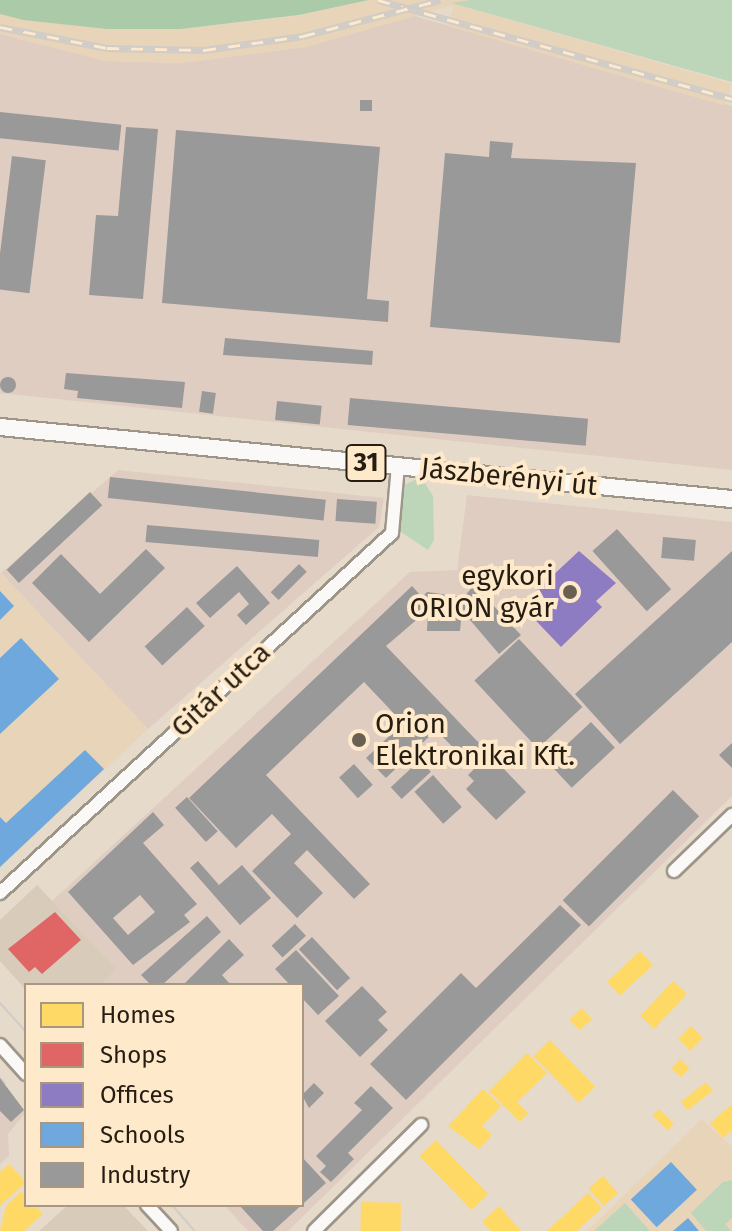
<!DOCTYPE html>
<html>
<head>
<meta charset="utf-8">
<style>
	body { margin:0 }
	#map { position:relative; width:732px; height:1231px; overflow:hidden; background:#e6daca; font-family:"Fira Sans",sans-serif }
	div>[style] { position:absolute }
	.commercial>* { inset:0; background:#d9cbba }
	.industrial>* { inset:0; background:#e0cdc2 }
	.built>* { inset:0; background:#e8d4b9; transform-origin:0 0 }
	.green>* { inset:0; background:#bdd5b8 }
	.forest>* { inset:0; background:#abcba8 }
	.homes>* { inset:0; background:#ffd966; transform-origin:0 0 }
	.shops>* { inset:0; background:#e06666 }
	.offices>* { inset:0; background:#8e7cc3 }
	.schools>* { inset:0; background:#6fa8dc; transform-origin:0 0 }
	.industry>* { inset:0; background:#999; transform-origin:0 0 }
	.round { border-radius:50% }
	.roads { filter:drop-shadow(2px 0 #9e9589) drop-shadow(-2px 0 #9e9589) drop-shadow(0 2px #9e9589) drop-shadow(0 -2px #9e9589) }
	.minor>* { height:12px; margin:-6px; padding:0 6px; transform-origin:6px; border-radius:6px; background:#fbf9f7 }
	.major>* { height:16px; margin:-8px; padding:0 8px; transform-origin:8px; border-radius:8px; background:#fbf9f7 }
	.tram>* { height:2px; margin:-1px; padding:0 1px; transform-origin:1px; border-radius:1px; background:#d0ccc8 }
	.rail>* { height:7px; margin-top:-3.5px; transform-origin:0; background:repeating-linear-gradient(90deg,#ffe9cb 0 12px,#d0ccc8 0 24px); box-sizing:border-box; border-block:2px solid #d0ccc8 }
	.dots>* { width:22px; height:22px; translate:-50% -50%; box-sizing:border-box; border:4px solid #ffe9cb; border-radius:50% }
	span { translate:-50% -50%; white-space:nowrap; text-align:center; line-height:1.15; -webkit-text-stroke:8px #ffe9cb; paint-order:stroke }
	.shield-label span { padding:2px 6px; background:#ffe9cb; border:2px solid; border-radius:6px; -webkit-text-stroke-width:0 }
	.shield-label { font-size:26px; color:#251d12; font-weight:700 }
	.street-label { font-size:28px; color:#251d12 }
	.poi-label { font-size:28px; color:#251d12 }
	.right { translate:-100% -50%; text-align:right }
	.left { translate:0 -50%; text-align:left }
	.legend { position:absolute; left:24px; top:983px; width:280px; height:224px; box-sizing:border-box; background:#ffe9cb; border:2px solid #a89781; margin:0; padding:10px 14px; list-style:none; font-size:24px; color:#251d12 }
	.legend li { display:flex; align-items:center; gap:16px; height:40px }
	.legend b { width:40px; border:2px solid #a89781 }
</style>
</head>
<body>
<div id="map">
	<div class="commercial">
		<i style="clip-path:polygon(37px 885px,117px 969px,101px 985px,26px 985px,26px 990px,0 961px,0 920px)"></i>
		<i style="clip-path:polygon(68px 1205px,123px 1205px,148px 1231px,39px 1231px)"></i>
	</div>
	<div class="industrial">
		<i style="clip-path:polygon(414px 16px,732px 106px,732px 470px,0 393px,0 34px,106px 61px,182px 63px,306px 47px)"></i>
		<i style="clip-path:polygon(118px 470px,384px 498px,379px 527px,148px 729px,1px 573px)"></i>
		<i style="clip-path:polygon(467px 495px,732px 522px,732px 796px,288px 1231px,248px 1231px,224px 1205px,302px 1205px,302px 985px,101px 985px,117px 969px,52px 901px,410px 572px,457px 570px)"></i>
		<i style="clip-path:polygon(0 1076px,6px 1083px,2px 1087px,26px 1112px,8px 1134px,9px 1156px,0 1164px)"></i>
	</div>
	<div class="built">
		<i style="clip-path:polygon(369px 0,471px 0,306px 47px,182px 63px,106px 61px,0 34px,0 14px,23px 20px,181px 29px,299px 16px)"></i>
		<i style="left:454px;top:4px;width:289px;height:23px;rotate:16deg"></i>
		<i style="clip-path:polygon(1px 573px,148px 729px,0 868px,0 574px)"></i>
		<i style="clip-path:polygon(702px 1119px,732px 1147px,732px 1231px,587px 1231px)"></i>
	</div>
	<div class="green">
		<i style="clip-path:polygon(471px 0,732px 0,732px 82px,451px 3px)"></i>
		<i style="clip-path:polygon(421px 477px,433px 496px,434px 540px,428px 550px,395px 528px,400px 487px)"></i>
		<i style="clip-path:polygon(732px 1180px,732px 1218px,725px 1224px,731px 1231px,706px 1231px,691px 1213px,723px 1182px)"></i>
		<i style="clip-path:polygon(625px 1203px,650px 1231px,594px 1231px)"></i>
	</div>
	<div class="forest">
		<i style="clip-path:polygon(0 0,369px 0,299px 15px,181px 29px,107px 29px,23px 20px,0 14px)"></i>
	</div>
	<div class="homes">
		<i style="left:640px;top:951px;width:19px;height:45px;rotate:47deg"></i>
		<i style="left:673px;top:981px;width:19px;height:48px;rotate:43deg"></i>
		<i style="left:582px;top:1008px;width:15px;height:17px;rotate:48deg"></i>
		<i style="left:691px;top:1026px;width:17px;height:18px;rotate:45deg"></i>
		<i style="left:550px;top:1040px;width:65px;height:23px;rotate:46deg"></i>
		<i style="clip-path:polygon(527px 1053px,547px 1073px,517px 1102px,528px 1113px,520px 1122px,489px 1091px)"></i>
		<i style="left:680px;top:1059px;width:13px;height:13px;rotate:42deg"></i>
		<i style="left:706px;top:1082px;width:11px;height:32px;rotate:52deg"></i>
		<i style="clip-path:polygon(483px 1089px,501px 1106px,482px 1126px,492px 1135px,479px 1149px,448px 1126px)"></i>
		<i style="clip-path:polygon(732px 1104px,732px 1130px,723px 1138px,710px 1123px)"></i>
		<i style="left:659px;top:1109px;width:21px;height:9px;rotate:45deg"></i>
		<i style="left:436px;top:1140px;width:75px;height:23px;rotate:46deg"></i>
		<i style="clip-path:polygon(9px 1164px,26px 1182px,0 1206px,0 1172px)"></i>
		<i style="left:603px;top:1176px;width:23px;height:19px;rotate:49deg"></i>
		<i style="clip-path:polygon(22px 1191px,26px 1205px,35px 1205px,43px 1214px,24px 1231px,0 1231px,6px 1206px)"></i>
		<i style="clip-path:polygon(588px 1193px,602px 1208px,577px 1231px,547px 1231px)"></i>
		<i style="left:361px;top:1202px;width:40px;height:29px;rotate:1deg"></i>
		<i style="clip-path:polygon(499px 1206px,521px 1231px,491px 1231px,482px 1222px)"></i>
	</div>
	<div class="shops">
		<i style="clip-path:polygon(55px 912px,81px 940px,42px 974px,35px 967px,29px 972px,8px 949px)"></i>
	</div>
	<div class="offices">
		<i style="clip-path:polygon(579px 551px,616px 583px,596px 601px,602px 607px,561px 647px,521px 605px)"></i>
	</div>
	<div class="schools">
		<i style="clip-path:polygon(0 591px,14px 606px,0 620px)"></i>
		<i style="clip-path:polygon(21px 638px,59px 679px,0 734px,0 658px)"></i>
		<i style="clip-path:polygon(85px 750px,104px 769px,0 867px,0 817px,6px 823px)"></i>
		<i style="left:671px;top:1162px;width:38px;height:55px;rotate:47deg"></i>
		<i style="clip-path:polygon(688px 1218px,699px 1231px,673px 1231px)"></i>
	</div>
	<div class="industry">
		<i style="left:360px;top:100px;width:12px;height:11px"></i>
		<i style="left:0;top:112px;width:122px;height:26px;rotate:6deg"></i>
		<i style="clip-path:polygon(126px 127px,158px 129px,143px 299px,89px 295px,96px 215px,118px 216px)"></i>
		<i style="clip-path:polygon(176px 130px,380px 147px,367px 299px,389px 301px,388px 322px,162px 303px)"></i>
		<i style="clip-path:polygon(490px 141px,513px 143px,511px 158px,636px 163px,620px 343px,430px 327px,445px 153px,489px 157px)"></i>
		<i style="left:12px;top:156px;width:34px;height:134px;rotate:7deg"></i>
		<i style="clip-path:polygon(225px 338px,373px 351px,372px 365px,223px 355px)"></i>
		<i style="clip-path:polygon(66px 373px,185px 382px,182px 408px,77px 398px,78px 391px,64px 389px)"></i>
		<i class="round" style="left:0;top:377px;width:16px;height:16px"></i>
		<i style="left:202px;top:391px;width:14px;height:21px;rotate:8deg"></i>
		<i style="left:350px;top:398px;width:239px;height:27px;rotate:5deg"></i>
		<i style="left:277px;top:401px;width:45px;height:19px;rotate:6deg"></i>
		<i style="left:110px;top:477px;width:217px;height:21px;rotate:6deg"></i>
		<i style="left:90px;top:492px;width:18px;height:114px;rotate:47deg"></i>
		<i style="left:337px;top:499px;width:40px;height:22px;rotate:4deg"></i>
		<i style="left:147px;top:525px;width:173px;height:17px;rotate:5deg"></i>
		<i style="left:617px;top:529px;width:81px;height:33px;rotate:48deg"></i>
		<i style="left:663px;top:537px;width:33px;height:21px;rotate:5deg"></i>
		<i style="clip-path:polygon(146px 549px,165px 568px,89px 642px,32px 583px,61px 554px,100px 594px)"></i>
		<i style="clip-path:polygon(732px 551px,732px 642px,620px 744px,575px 694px)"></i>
		<i style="left:299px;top:564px;width:11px;height:40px;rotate:45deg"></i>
		<i style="clip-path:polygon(237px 566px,270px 603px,246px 625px,237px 615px,249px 604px,239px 592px,210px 618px,196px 603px)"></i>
		<i style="clip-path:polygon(474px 585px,521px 635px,499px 654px,470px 620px,461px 621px,460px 631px,427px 631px,428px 610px,386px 646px,526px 792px,496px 820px,466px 789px,474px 781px,468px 775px,474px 769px,436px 730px,386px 778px,366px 758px,403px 723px,364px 682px,266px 775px,370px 884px,354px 899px,307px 850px,294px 863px,323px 893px,297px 918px,252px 871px,291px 834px,272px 814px,236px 848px,189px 798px,412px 586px,422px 597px,427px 592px,464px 597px)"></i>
		<i style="left:187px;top:607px;width:26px;height:58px;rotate:47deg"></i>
		<i style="left:519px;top:639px;width:93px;height:61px;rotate:47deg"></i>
		<i style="left:591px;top:722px;width:35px;height:59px;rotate:47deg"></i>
		<i style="clip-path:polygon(732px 743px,732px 768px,719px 755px)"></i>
		<i style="left:420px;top:760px;width:16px;height:40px;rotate:47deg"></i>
		<i style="left:354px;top:764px;width:28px;height:20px;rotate:48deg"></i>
		<i style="left:433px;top:775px;width:43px;height:25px;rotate:48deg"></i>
		<i style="left:673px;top:790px;width:37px;height:156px;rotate:45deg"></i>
		<i style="left:187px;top:797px;width:46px;height:16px;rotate:48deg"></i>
		<i style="clip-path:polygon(evenodd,153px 812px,164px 825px,143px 843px,197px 904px,184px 915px,190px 922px,133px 965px,68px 892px,153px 812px,140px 895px,155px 912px,128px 935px,113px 918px,140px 895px)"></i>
		<i style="clip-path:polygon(198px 861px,219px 885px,242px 865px,271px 898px,240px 925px,190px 868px)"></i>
		<i style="clip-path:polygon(560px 905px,581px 925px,406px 1100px,370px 1064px,461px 973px,476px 988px)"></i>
		<i style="clip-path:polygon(207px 916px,221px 932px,162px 985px,151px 985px,141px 975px)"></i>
		<i style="left:295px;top:924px;width:16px;height:32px;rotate:47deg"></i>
		<i style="left:312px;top:937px;width:56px;height:18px;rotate:47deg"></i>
		<i style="clip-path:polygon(229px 939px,244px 955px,222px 975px,230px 984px,183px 985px)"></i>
		<i style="clip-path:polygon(296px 950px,339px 996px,318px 1015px,302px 998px,302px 985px,290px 985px,275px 969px)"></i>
		<i style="clip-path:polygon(362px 986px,387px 1012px,378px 1020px,388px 1030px,360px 1057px,325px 1021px)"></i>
		<i style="clip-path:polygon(0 1078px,24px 1110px,11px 1122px,0 1111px)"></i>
		<i style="clip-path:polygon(314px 1083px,324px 1093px,309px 1108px,302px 1095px)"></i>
		<i style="clip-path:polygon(371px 1086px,393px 1108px,348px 1153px,354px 1159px,331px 1182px,320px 1172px,326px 1166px,316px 1156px,362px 1110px,354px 1103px)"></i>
		<i style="clip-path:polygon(302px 1157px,326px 1183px,273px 1231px,263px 1231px,239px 1205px,302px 1205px)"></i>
	</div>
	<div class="roads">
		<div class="minor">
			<i style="left:674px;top:871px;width:81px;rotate:-44deg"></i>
			<i style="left:0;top:893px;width:532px;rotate:-42.56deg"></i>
			<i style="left:392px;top:533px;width:67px;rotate:-84.9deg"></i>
			<i style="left:0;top:1045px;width:39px;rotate:48deg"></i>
			<i style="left:147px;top:1205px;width:35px;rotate:47deg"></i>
			<i style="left:314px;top:1231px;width:151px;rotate:-44.7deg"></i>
		</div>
		<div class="major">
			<i style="left:0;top:427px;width:736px;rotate:5.62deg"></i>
		</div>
	</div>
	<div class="tram">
		<i style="left:0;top:1003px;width:39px;rotate:48deg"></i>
		<i style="left:172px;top:1205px;width:35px;rotate:49deg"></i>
	</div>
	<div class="rail">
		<i style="left:378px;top:0;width:368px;rotate:15.6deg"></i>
		<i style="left:0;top:27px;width:109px;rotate:11.1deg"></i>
		<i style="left:107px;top:48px;width:97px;rotate:1.2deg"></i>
		<i style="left:204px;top:50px;width:100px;rotate:-8deg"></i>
		<i style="left:303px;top:36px;width:142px;rotate:-14.7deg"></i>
	</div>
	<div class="dots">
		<i style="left:570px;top:592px;background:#695f52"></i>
		<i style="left:359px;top:740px;background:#695f52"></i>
	</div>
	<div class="shield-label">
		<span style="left:366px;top:463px">31</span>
	</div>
	<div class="street-label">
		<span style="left:509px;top:477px;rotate:6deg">Jászberényi út</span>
		<span style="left:221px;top:690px;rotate:-43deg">Gitár utca</span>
	</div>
	<div class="poi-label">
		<span class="right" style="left:554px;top:592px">egykori<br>ORION gyár</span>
		<span class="left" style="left:375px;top:740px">Orion<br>Elektronikai Kft.</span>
	</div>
	<ul class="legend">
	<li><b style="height:22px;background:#ffd966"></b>Homes</li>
	<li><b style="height:22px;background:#e06666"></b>Shops</li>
	<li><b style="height:22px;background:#8e7cc3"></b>Offices</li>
	<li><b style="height:22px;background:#6fa8dc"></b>Schools</li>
	<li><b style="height:22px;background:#999"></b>Industry</li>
	</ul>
</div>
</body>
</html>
